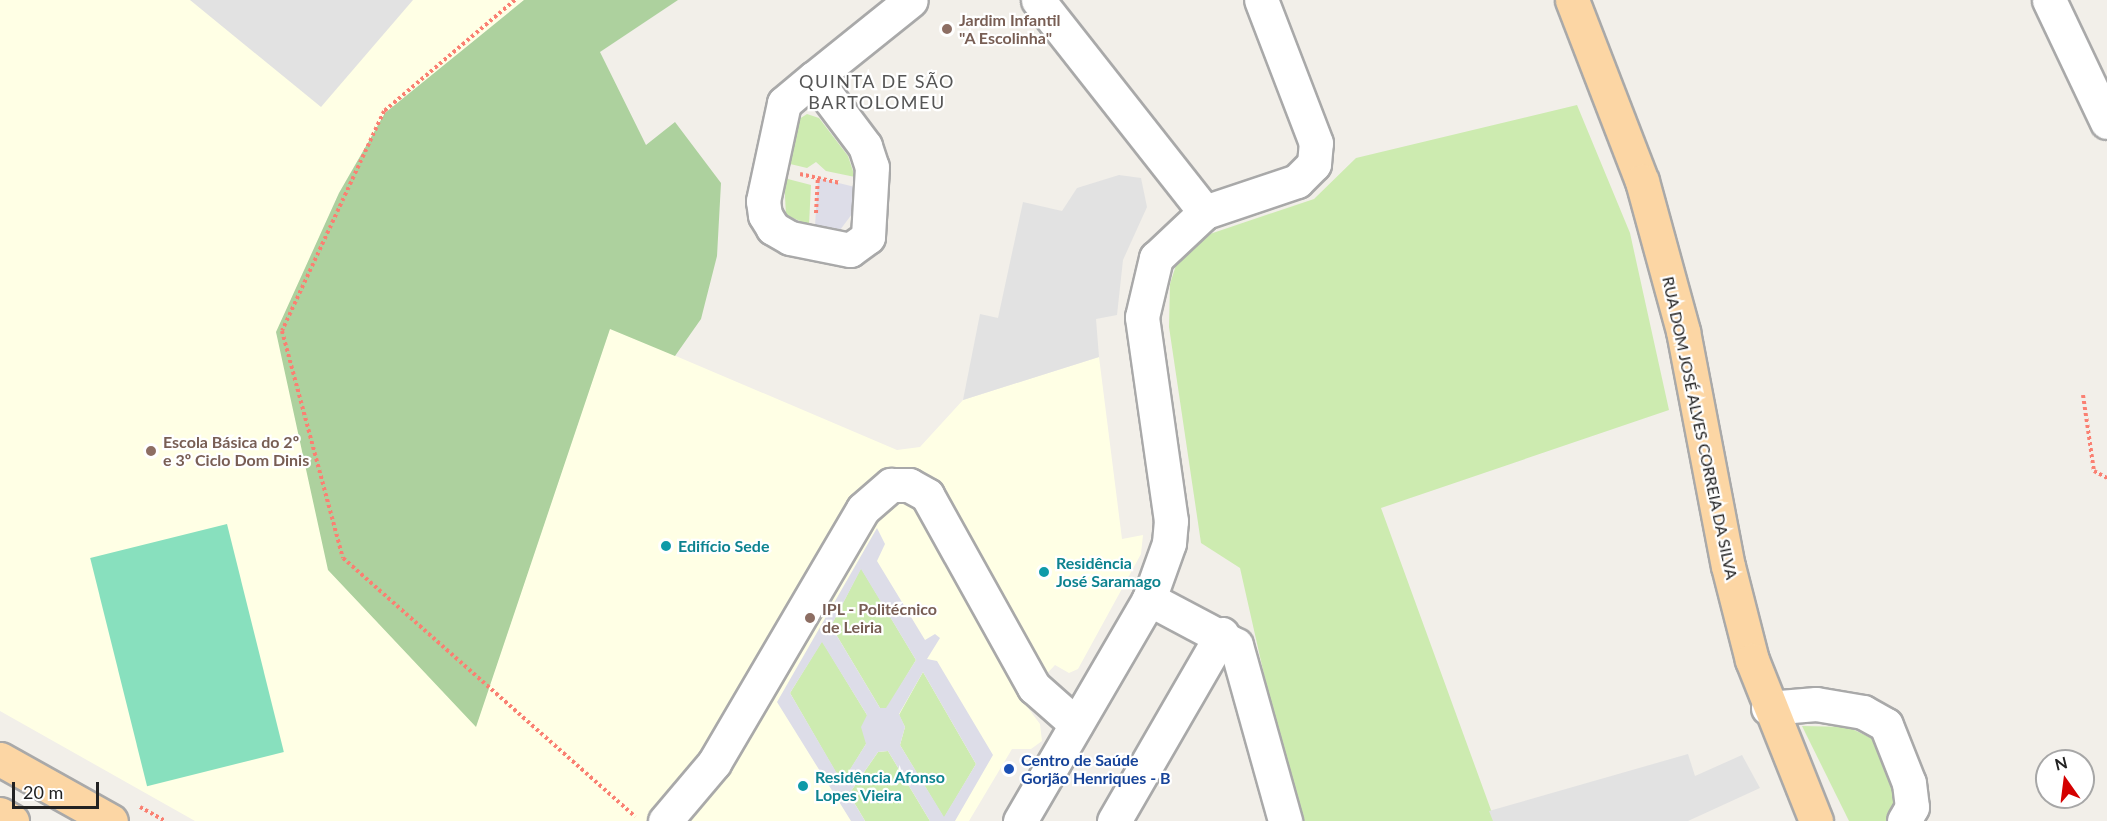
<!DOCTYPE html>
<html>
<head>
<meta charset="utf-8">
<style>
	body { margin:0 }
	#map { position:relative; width:2107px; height:821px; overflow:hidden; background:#f2efe9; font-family:Lato,sans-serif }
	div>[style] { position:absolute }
	.education>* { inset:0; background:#ffffe5 }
	.grass>* { inset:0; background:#cdebb0 }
	.forest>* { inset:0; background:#add19e }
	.pitch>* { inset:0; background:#88e0be; transform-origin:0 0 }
	.parking>* { inset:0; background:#e2e2e2 }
	.plaza>* { inset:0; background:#dddde8 }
	.path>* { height:4px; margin-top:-2px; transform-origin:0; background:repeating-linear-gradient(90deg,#fa8072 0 3px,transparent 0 6px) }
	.roads { filter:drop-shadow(2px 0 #a9a9a9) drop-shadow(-2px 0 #a9a9a9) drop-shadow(0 2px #a9a9a9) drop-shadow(0 -2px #a9a9a9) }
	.minor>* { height:33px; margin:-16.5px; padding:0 16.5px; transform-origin:16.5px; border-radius:16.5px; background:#fff }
	.major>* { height:33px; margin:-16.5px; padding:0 16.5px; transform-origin:16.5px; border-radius:16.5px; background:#fcd6a4 }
	.dots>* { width:16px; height:16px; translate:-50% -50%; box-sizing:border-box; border:3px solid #fff; border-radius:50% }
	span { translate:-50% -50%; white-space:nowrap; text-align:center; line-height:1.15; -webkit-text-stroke:4.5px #fff; paint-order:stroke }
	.education-label { font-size:16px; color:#785e54; font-weight:700 }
	.left { translate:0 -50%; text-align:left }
	.street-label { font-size:16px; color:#222 }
	.culture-label { font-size:16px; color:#0d838f; font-weight:700 }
	.transit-label { font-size:16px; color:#164399; font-weight:700 }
	.neighbourhood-label { font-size:18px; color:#555; letter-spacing:1.5px }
	.north { position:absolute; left:2035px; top:749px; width:60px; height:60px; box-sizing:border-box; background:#fff; border:2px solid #a7a7a7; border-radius:50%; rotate:346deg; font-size:16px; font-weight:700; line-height:24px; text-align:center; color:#222 }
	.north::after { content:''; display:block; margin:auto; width:21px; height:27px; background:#d40000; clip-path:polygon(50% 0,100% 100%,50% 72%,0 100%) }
	.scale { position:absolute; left:12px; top:782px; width:87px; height:27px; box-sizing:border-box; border:3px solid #222; border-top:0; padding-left:8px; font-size:18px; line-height:21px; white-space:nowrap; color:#222; -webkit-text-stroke:4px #fff; paint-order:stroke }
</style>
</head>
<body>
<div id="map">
	<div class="education">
		<i style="clip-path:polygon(0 0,524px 0,385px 113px,339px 193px,276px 333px,476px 726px,610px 328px,897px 450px,920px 447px,963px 400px,1099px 357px,1122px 539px,1143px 535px,1141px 554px,1078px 669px,1069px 673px,1055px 665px,1022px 700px,1040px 724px,1042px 741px,1031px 749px,1012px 749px,969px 821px,195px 821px,0 711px)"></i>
	</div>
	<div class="grass">
		<i style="clip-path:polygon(1577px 105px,1630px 233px,1669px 410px,1381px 508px,1495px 821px,1297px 821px,1240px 568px,1201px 543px,1169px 327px,1170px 284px,1176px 265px,1201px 237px,1314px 199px,1356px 158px)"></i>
		<i style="clip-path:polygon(807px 114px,819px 118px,848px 156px,855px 177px,826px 171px,816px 162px,807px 168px,786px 163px,796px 121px)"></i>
		<i style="clip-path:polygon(784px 178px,811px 185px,809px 225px,786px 215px)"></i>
		<i style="clip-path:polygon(861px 568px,916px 660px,887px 708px,880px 708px,831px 626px)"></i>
		<i style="clip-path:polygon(822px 641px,867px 715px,866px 744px,842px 783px,790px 693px)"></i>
		<i style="clip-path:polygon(923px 672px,976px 764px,944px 818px,900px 745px,905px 727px,899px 715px)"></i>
		<i style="clip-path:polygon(1802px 726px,1848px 727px,1873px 739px,1892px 776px,1896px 807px,1887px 821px,1849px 821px)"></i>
		<i style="clip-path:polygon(888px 751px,930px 821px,865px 821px,849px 794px,878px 752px)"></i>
	</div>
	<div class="forest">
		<i style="clip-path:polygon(524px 0,678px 0,600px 52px,646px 145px,675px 122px,721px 183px,717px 256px,701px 319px,675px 356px,610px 329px,476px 727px,328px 570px,276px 332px,339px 193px,385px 113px)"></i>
	</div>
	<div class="pitch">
		<i style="left:227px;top:524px;width:235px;height:141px;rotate:76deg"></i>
	</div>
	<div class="parking">
		<i style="clip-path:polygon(190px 0,413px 0,321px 107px)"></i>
		<i style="clip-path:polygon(1119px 175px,1141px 178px,1147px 207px,1123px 260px,1117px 315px,1096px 319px,1099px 357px,963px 400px,980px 314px,998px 318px,1023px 202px,1062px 211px,1077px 188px)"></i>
		<i style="clip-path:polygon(1688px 754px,1695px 776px,1742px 755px,1760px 788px,1688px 821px,1493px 821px,1489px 811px)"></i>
	</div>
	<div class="plaza">
		<i style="clip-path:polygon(818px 178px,855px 187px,852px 214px,840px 230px,815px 226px)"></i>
		<i style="clip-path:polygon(evenodd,877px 528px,885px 544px,877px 561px,925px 640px,935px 634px,940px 638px,927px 659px,937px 661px,993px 755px,955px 821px,930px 821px,888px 751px,878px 752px,849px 794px,865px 821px,851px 821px,777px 702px,877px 528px,861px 569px,916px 660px,886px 708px,880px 708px,831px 626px,861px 569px,877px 528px,822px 642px,867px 715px,861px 727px,866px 744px,842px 782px,790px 693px,822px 642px,877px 528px,923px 672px,976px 764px,944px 817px,900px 745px,905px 727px,899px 714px,923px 672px)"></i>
	</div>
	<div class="path">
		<i style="left:515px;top:0;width:172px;rotate:139.7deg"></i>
		<i style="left:384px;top:111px;width:242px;rotate:114.9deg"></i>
		<i style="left:282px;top:331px;width:235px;rotate:75deg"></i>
		<i style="left:343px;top:558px;width:390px;rotate:41.5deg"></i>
		<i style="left:800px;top:174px;width:41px;rotate:12.7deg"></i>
		<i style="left:816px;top:213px;width:35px;rotate:-87deg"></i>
		<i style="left:2083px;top:395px;width:77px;rotate:81.8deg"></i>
		<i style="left:2094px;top:471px;width:15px;rotate:28deg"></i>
		<i style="left:140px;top:807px;width:29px;rotate:29deg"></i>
	</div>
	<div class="roads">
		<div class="minor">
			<i style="left:1038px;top:0;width:270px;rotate:51.8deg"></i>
			<i style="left:2049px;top:0;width:135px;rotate:64.6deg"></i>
			<i style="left:814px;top:78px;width:85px;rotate:53.1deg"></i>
			<i style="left:865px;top:146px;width:22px;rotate:72deg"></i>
			<i style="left:872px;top:167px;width:70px;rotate:93.3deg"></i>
			<i style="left:868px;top:237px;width:22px;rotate:144deg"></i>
			<i style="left:850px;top:250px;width:61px;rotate:-168.7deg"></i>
			<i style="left:790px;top:238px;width:20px;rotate:-150deg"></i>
			<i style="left:773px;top:228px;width:15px;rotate:-122deg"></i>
			<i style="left:765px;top:215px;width:14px;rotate:-98deg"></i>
			<i style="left:763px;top:201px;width:100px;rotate:-77.9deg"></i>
			<i style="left:784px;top:103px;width:39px;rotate:-40deg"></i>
			<i style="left:814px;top:78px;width:124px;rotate:-38.8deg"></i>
			<i style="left:1149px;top:599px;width:98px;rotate:27.9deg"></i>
			<i style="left:1236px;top:645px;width:183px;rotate:74.4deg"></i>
			<i style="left:1768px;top:708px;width:48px;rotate:-4.8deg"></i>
			<i style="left:1816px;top:704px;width:48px;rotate:9.7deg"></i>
			<i style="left:1863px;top:712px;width:26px;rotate:29deg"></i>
			<i style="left:1886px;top:725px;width:62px;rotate:68.4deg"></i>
			<i style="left:1909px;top:783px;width:24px;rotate:83deg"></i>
			<i style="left:1912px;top:807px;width:16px;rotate:120deg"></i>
			<i style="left:665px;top:821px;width:76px;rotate:-49.8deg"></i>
			<i style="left:714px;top:763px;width:294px;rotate:-59.6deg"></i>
			<i style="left:863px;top:509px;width:37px;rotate:-41deg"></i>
			<i style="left:891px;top:485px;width:18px"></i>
			<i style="left:909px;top:485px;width:21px;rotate:29deg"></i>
			<i style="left:927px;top:495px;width:220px;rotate:60.9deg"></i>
			<i style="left:1034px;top:687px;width:56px;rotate:41.4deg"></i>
			<i style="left:1020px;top:821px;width:257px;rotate:-59.8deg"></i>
			<i style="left:1149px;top:599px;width:59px;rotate:-70.3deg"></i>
			<i style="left:1169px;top:543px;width:22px;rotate:-85deg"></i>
			<i style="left:1171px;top:521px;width:206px;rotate:-98.1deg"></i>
			<i style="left:1142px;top:317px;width:61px;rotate:-76.7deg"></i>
			<i style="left:1156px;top:258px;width:67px;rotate:-43.2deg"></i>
			<i style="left:1205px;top:212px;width:97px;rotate:-18.6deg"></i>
			<i style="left:1297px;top:181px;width:24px;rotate:-45deg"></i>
			<i style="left:1314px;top:164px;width:21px;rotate:-85deg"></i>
			<i style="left:1316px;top:143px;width:153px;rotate:-111deg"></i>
			<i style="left:1114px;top:821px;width:216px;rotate:-60deg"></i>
		</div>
		<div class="major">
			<i style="left:1572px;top:0;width:194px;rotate:68.9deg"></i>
			<i style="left:1642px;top:181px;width:156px;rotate:74.7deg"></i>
			<i style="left:1683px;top:331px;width:239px;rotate:79.2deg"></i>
			<i style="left:1728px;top:566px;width:97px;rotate:75.7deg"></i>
			<i style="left:1752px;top:660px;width:173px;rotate:68.3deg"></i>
			<i style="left:0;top:759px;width:127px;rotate:29.2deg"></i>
			<i style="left:0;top:814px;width:14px;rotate:30deg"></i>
		</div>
	</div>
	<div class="dots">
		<i style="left:947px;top:29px;background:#8d6e63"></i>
		<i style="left:151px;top:451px;background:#8d6e63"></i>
		<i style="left:666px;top:546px;background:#0f9aa8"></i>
		<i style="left:1044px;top:572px;background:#0f9aa8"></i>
		<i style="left:810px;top:618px;background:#8d6e63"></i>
		<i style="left:1009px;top:769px;background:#1a4fb4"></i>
		<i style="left:803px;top:786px;background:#0f9aa8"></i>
	</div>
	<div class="education-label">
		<span class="left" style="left:959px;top:29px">Jardim Infantil<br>"A Escolinha"</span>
		<span class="left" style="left:163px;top:451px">Escola Básica do 2º<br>e 3º Ciclo Dom Dinis</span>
		<span class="left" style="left:822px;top:618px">IPL - Politécnico<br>de Leiria</span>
	</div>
	<div class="street-label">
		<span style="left:1700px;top:428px;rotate:78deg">RUA DOM JOSÉ ALVES CORREIA DA SILVA</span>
	</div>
	<div class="culture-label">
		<span class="left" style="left:678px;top:546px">Edifício Sede</span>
		<span class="left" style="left:1056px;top:572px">Residência<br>José Saramago</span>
		<span class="left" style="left:815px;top:786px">Residência Afonso<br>Lopes Vieira</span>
	</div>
	<div class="transit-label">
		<span class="left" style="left:1021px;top:769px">Centro de Saúde<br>Gorjão Henriques - B</span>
	</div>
	<div class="neighbourhood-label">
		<span style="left:877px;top:92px">QUINTA DE SÃO<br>BARTOLOMEU</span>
	</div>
	<div class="north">N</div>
	<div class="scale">20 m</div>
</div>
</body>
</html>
